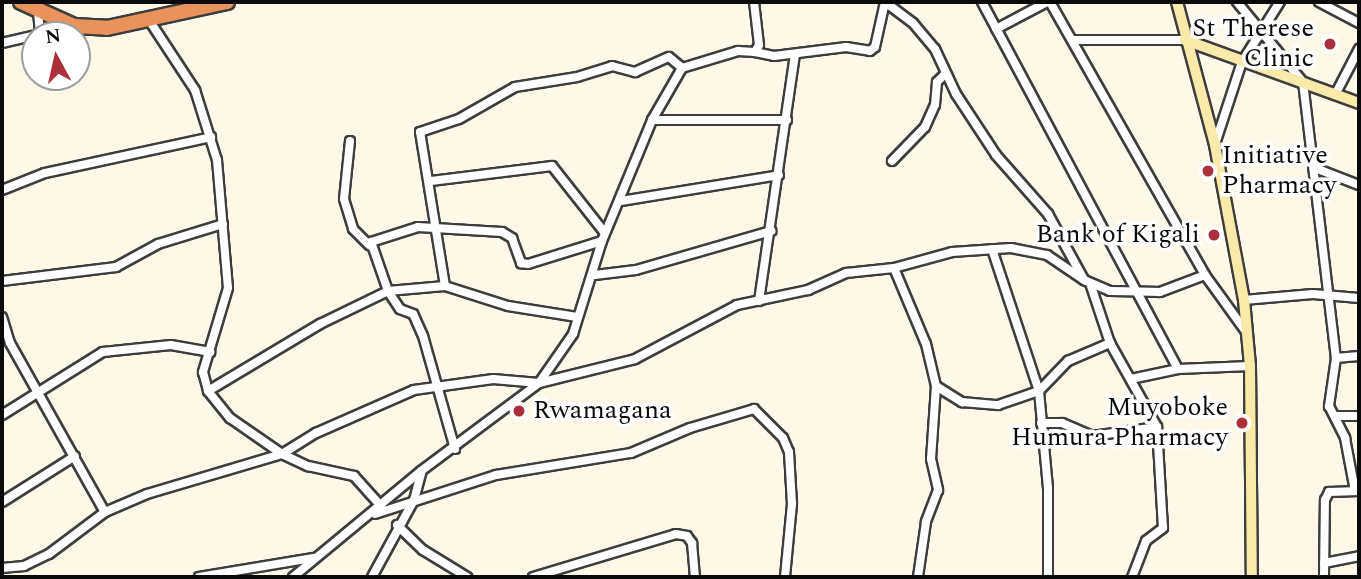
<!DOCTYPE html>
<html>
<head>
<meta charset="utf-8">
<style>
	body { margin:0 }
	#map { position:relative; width:1361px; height:579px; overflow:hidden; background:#fdf8e8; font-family:Spectral,serif }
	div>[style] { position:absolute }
	.roads { filter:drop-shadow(2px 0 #3d3d3d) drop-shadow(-2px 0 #3d3d3d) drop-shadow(0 2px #3d3d3d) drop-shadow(0 -2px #3d3d3d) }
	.street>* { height:8px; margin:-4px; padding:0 4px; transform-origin:4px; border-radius:4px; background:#fff }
	.secondary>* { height:10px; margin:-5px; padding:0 5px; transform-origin:5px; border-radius:5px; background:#f8eaa8 }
	.highway>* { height:14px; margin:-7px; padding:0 7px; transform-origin:7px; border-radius:7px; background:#e8935b }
	.dots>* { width:19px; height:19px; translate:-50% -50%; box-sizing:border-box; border:4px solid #fff; border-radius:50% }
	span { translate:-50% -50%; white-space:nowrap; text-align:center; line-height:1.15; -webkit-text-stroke:7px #fff; paint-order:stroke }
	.poi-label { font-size:26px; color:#0a0a0a }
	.right { translate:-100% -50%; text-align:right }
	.left { translate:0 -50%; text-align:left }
	.frame { position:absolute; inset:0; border:4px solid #0a0a0a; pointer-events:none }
	.north { position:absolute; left:21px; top:21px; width:70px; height:70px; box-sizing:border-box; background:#fff; border:2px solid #9d9d9d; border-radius:50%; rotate:352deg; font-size:19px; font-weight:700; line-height:28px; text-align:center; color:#0a0a0a }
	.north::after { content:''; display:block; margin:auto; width:24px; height:32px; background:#ac2f3c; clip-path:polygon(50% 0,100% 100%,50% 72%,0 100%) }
</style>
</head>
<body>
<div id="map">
	<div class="roads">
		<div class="street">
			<i style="left:885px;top:2px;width:35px;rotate:37deg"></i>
			<i style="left:913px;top:23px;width:34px;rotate:50deg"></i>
			<i style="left:935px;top:49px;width:50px;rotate:65deg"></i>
			<i style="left:956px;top:94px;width:73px;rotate:56.7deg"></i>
			<i style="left:996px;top:155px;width:79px;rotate:48.6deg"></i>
			<i style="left:1048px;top:214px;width:73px;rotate:61.3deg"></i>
			<i style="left:982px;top:2px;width:416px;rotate:61.9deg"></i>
			<i style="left:1050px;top:2px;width:314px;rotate:60.4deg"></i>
			<i style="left:1205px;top:275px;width:72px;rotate:54.1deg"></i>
			<i style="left:1237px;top:2px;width:104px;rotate:50.5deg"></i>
			<i style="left:1303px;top:82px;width:278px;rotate:83.2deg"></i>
			<i style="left:1336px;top:358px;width:23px;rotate:-5deg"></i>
			<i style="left:1319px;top:2px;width:45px;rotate:27.7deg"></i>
			<i style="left:149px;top:20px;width:84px;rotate:56.7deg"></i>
			<i style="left:195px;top:90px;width:73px;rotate:72.6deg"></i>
			<i style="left:217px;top:160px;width:128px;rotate:85.1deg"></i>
			<i style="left:228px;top:288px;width:88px;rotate:106.6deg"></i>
			<i style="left:203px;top:372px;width:20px;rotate:75deg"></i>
			<i style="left:208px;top:391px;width:35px;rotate:51deg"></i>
			<i style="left:230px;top:418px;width:63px;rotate:34.7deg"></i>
			<i style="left:282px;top:454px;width:29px;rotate:25deg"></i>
			<i style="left:308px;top:466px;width:47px;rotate:12.3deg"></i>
			<i style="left:354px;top:476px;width:40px;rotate:48deg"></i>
			<i style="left:996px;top:29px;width:58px;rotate:-27.9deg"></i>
			<i style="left:40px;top:34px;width:32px;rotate:-14deg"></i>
			<i style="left:1073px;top:40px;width:112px"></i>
			<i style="left:2px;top:43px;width:39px;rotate:-13deg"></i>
			<i style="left:40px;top:34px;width:23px;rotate:-95deg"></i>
			<i style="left:755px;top:52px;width:19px;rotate:12deg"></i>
			<i style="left:774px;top:56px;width:73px;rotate:-7.1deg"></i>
			<i style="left:846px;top:47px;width:24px;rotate:9deg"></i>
			<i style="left:870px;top:51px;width:6px;rotate:-39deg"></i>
			<i style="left:875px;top:47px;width:46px;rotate:-77.5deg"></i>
			<i style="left:1336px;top:93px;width:50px;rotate:-62.4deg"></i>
			<i style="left:652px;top:120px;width:135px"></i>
			<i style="left:350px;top:141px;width:58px;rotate:95.9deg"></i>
			<i style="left:344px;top:199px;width:31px;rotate:73deg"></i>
			<i style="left:353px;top:229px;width:23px;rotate:45deg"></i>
			<i style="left:1215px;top:144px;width:86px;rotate:-71.8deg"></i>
			<i style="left:1242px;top:62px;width:71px;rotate:-57.7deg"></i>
			<i style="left:892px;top:161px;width:47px;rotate:-45.9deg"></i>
			<i style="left:925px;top:127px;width:24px;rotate:-66deg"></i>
			<i style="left:935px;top:105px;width:23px;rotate:-85deg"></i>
			<i style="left:937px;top:82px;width:11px;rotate:-45deg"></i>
			<i style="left:1315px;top:168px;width:47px;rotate:21.1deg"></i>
			<i style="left:431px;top:181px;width:122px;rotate:-7.1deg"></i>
			<i style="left:552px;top:166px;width:85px;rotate:51.7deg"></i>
			<i style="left:2px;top:190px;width:46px;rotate:-21.6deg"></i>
			<i style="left:45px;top:173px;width:170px;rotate:-12.2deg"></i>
			<i style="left:621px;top:201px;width:160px;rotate:-9.3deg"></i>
			<i style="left:992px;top:249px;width:150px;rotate:71.7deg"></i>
			<i style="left:1039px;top:391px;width:97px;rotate:84.7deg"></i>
			<i style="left:1048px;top:488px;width:89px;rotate:90deg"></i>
			<i style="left:894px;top:268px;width:82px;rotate:67.2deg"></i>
			<i style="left:926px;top:344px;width:43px;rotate:76.6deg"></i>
			<i style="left:936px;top:386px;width:73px;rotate:93.9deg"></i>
			<i style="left:931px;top:459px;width:32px;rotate:77deg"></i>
			<i style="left:938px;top:490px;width:34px;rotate:111deg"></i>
			<i style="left:926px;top:522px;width:56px;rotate:98.3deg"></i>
			<i style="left:595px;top:275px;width:41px;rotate:-7deg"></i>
			<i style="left:636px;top:270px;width:141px;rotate:-16.1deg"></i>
			<i style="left:2px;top:281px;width:115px;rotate:-7deg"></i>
			<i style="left:116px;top:267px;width:48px;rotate:-28.7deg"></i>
			<i style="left:158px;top:244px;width:68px;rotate:-17.1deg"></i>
			<i style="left:1090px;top:283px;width:63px;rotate:71.6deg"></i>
			<i style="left:1110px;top:343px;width:96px;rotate:60.8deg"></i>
			<i style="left:1157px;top:427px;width:101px;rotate:86.6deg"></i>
			<i style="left:1163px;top:528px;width:21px;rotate:143deg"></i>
			<i style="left:1146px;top:541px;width:39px;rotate:111deg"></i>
			<i style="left:445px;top:286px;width:156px;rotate:-99.2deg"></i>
			<i style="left:420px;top:132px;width:41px;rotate:-18.4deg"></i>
			<i style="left:459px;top:119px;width:64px;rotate:-29.7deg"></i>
			<i style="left:515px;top:87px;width:63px;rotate:-9.2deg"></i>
			<i style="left:577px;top:77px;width:37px;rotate:-17deg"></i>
			<i style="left:612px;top:66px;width:24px;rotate:15deg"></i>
			<i style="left:635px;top:72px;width:37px;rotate:-24deg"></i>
			<i style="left:669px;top:57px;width:17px;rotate:40deg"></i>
			<i style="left:1244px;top:300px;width:69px;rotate:-5deg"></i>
			<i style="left:1313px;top:294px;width:46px;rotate:5deg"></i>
			<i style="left:759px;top:301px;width:249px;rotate:-81.7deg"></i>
			<i style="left:2px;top:317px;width:27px;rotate:73deg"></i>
			<i style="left:10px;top:343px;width:194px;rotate:60.7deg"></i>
			<i style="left:1336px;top:358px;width:49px;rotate:98.3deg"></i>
			<i style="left:1329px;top:406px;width:36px;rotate:63deg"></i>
			<i style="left:1345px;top:438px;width:54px;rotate:79.3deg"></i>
			<i style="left:1131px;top:379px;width:48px;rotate:-12deg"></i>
			<i style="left:1178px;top:369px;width:72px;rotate:-2.4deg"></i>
			<i style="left:936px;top:386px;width:31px;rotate:32deg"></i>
			<i style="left:962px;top:402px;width:36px;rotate:5deg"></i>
			<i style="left:998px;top:405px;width:43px;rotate:-18.9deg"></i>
			<i style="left:1039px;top:391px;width:42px;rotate:-46deg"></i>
			<i style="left:1068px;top:361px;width:46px;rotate:-23.2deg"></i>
			<i style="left:208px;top:391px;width:131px;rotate:-30.9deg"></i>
			<i style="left:320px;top:324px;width:76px;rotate:-25.9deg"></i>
			<i style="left:388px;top:291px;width:57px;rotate:-5deg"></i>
			<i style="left:445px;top:286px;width:66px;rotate:17.6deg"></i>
			<i style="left:508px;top:306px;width:70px;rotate:9.1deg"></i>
			<i style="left:2px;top:415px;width:119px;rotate:-32deg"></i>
			<i style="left:103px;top:352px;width:68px;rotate:-5.9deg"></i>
			<i style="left:171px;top:345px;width:40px;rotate:10deg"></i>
			<i style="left:1335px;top:416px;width:24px"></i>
			<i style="left:1041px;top:423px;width:21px"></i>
			<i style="left:1062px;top:423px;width:33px;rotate:23deg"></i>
			<i style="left:1092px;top:436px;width:66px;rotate:-7.9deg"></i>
			<i style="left:455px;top:449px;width:117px;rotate:-105.8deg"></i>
			<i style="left:423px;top:336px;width:24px;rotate:-114deg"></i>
			<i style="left:413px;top:314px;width:14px;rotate:-159deg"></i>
			<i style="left:400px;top:309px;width:22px;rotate:-124deg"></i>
			<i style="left:388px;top:291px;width:52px;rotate:-109.1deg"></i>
			<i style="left:371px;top:242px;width:49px;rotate:-17.7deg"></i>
			<i style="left:418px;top:227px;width:84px;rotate:3.4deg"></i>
			<i style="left:502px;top:232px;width:12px;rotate:31deg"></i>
			<i style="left:512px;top:238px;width:27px;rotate:70deg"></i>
			<i style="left:521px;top:263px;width:7px;rotate:8deg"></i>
			<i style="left:528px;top:264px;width:77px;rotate:-17.3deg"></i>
			<i style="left:2px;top:502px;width:86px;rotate:-32.2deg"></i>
			<i style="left:375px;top:514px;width:127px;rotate:-17.9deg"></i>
			<i style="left:496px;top:475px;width:137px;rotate:-9.3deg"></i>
			<i style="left:631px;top:453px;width:64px;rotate:-23deg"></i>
			<i style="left:690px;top:428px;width:67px;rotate:-16.5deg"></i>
			<i style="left:754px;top:409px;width:41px;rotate:45deg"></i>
			<i style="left:783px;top:438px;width:15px;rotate:67deg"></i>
			<i style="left:789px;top:452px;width:52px;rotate:86.7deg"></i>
			<i style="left:792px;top:504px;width:73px;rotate:95.5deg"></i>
			<i style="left:397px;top:525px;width:36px;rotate:44deg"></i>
			<i style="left:423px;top:550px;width:52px;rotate:31.5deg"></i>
			<i style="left:1324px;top:563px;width:36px;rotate:-11deg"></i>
			<i style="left:2px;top:568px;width:22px;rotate:-5deg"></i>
			<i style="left:24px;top:566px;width:28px;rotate:-26deg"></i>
			<i style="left:49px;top:554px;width:70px;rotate:-36.9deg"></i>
			<i style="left:105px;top:512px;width:46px;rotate:-23.2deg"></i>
			<i style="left:147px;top:494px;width:141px;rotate:-16.5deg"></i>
			<i style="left:282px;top:454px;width:40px;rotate:-32deg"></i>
			<i style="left:316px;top:433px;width:107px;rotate:-23.7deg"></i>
			<i style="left:414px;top:390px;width:80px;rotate:-7.9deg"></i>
			<i style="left:493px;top:379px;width:46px;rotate:5deg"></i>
			<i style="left:539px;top:383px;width:99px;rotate:-14deg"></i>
			<i style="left:635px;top:359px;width:115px;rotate:-27.9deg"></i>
			<i style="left:737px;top:305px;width:73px;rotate:-11.9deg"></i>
			<i style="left:808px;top:290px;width:42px;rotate:-24.1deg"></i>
			<i style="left:846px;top:273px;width:48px;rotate:-5.9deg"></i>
			<i style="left:894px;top:268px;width:60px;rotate:-15.4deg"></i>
			<i style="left:952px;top:252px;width:59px;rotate:-3.9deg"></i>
			<i style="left:1011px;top:248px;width:37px;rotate:11deg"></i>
			<i style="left:1047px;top:255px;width:45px;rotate:34deg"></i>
			<i style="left:1084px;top:280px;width:28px;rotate:23deg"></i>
			<i style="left:1110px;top:291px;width:50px;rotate:1.1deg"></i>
			<i style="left:1160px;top:292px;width:48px;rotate:-20.7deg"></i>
			<i style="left:199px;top:577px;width:116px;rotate:-9.5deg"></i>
			<i style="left:293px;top:577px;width:166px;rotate:-39.6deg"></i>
			<i style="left:421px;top:471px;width:147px;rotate:-36.7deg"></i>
			<i style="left:539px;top:383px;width:60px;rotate:-55.2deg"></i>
			<i style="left:573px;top:334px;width:97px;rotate:-72.7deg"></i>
			<i style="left:602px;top:241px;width:131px;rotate:-67.5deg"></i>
			<i style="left:652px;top:120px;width:60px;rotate:-60deg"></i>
			<i style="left:682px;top:68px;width:59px;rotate:-16.9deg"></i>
			<i style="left:738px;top:51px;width:17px;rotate:3deg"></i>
			<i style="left:755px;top:52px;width:8px;rotate:-60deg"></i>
			<i style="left:759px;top:45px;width:43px;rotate:-96.6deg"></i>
			<i style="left:372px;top:577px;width:88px;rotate:-61.4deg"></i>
			<i style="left:414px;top:500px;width:28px;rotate:-75deg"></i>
			<i style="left:533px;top:577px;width:149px;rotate:-16.7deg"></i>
			<i style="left:676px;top:534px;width:11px;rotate:10deg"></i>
			<i style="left:687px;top:536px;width:9px;rotate:54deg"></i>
			<i style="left:692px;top:543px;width:34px;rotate:85deg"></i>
			<i style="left:1324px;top:577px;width:77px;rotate:-89.3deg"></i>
			<i style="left:1325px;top:500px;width:9px;rotate:-63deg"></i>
			<i style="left:1329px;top:492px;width:30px;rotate:-2deg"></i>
		</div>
		<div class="secondary">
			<i style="left:1177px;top:2px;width:148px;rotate:75.1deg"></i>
			<i style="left:1215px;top:145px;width:158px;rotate:79.4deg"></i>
			<i style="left:1244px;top:300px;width:66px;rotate:84.8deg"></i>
			<i style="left:1250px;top:366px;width:211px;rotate:89.5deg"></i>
			<i style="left:1185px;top:40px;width:185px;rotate:19.9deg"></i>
		</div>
		<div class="highway">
			<i style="left:21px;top:2px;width:58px;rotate:24.4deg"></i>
			<i style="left:74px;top:26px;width:33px;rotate:3deg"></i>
			<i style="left:107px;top:28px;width:123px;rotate:-12.2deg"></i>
		</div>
	</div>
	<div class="dots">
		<i style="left:1330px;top:44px;background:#ac2f3c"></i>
		<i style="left:1208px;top:171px;background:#ac2f3c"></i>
		<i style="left:1214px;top:235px;background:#ac2f3c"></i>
		<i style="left:519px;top:411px;background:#ac2f3c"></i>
		<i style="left:1242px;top:423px;background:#ac2f3c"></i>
	</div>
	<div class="poi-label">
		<span class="right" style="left:1314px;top:44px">St Therese<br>Clinic</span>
		<span class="left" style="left:1222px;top:171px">Initiative<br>Pharmacy</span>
		<span class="right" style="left:1200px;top:235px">Bank of Kigali</span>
		<span class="right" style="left:1228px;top:423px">Muyoboke<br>Humura Pharmacy</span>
		<span class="left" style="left:533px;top:411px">Rwamagana</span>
	</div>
	<div class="frame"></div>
	<div class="north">N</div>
</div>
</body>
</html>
